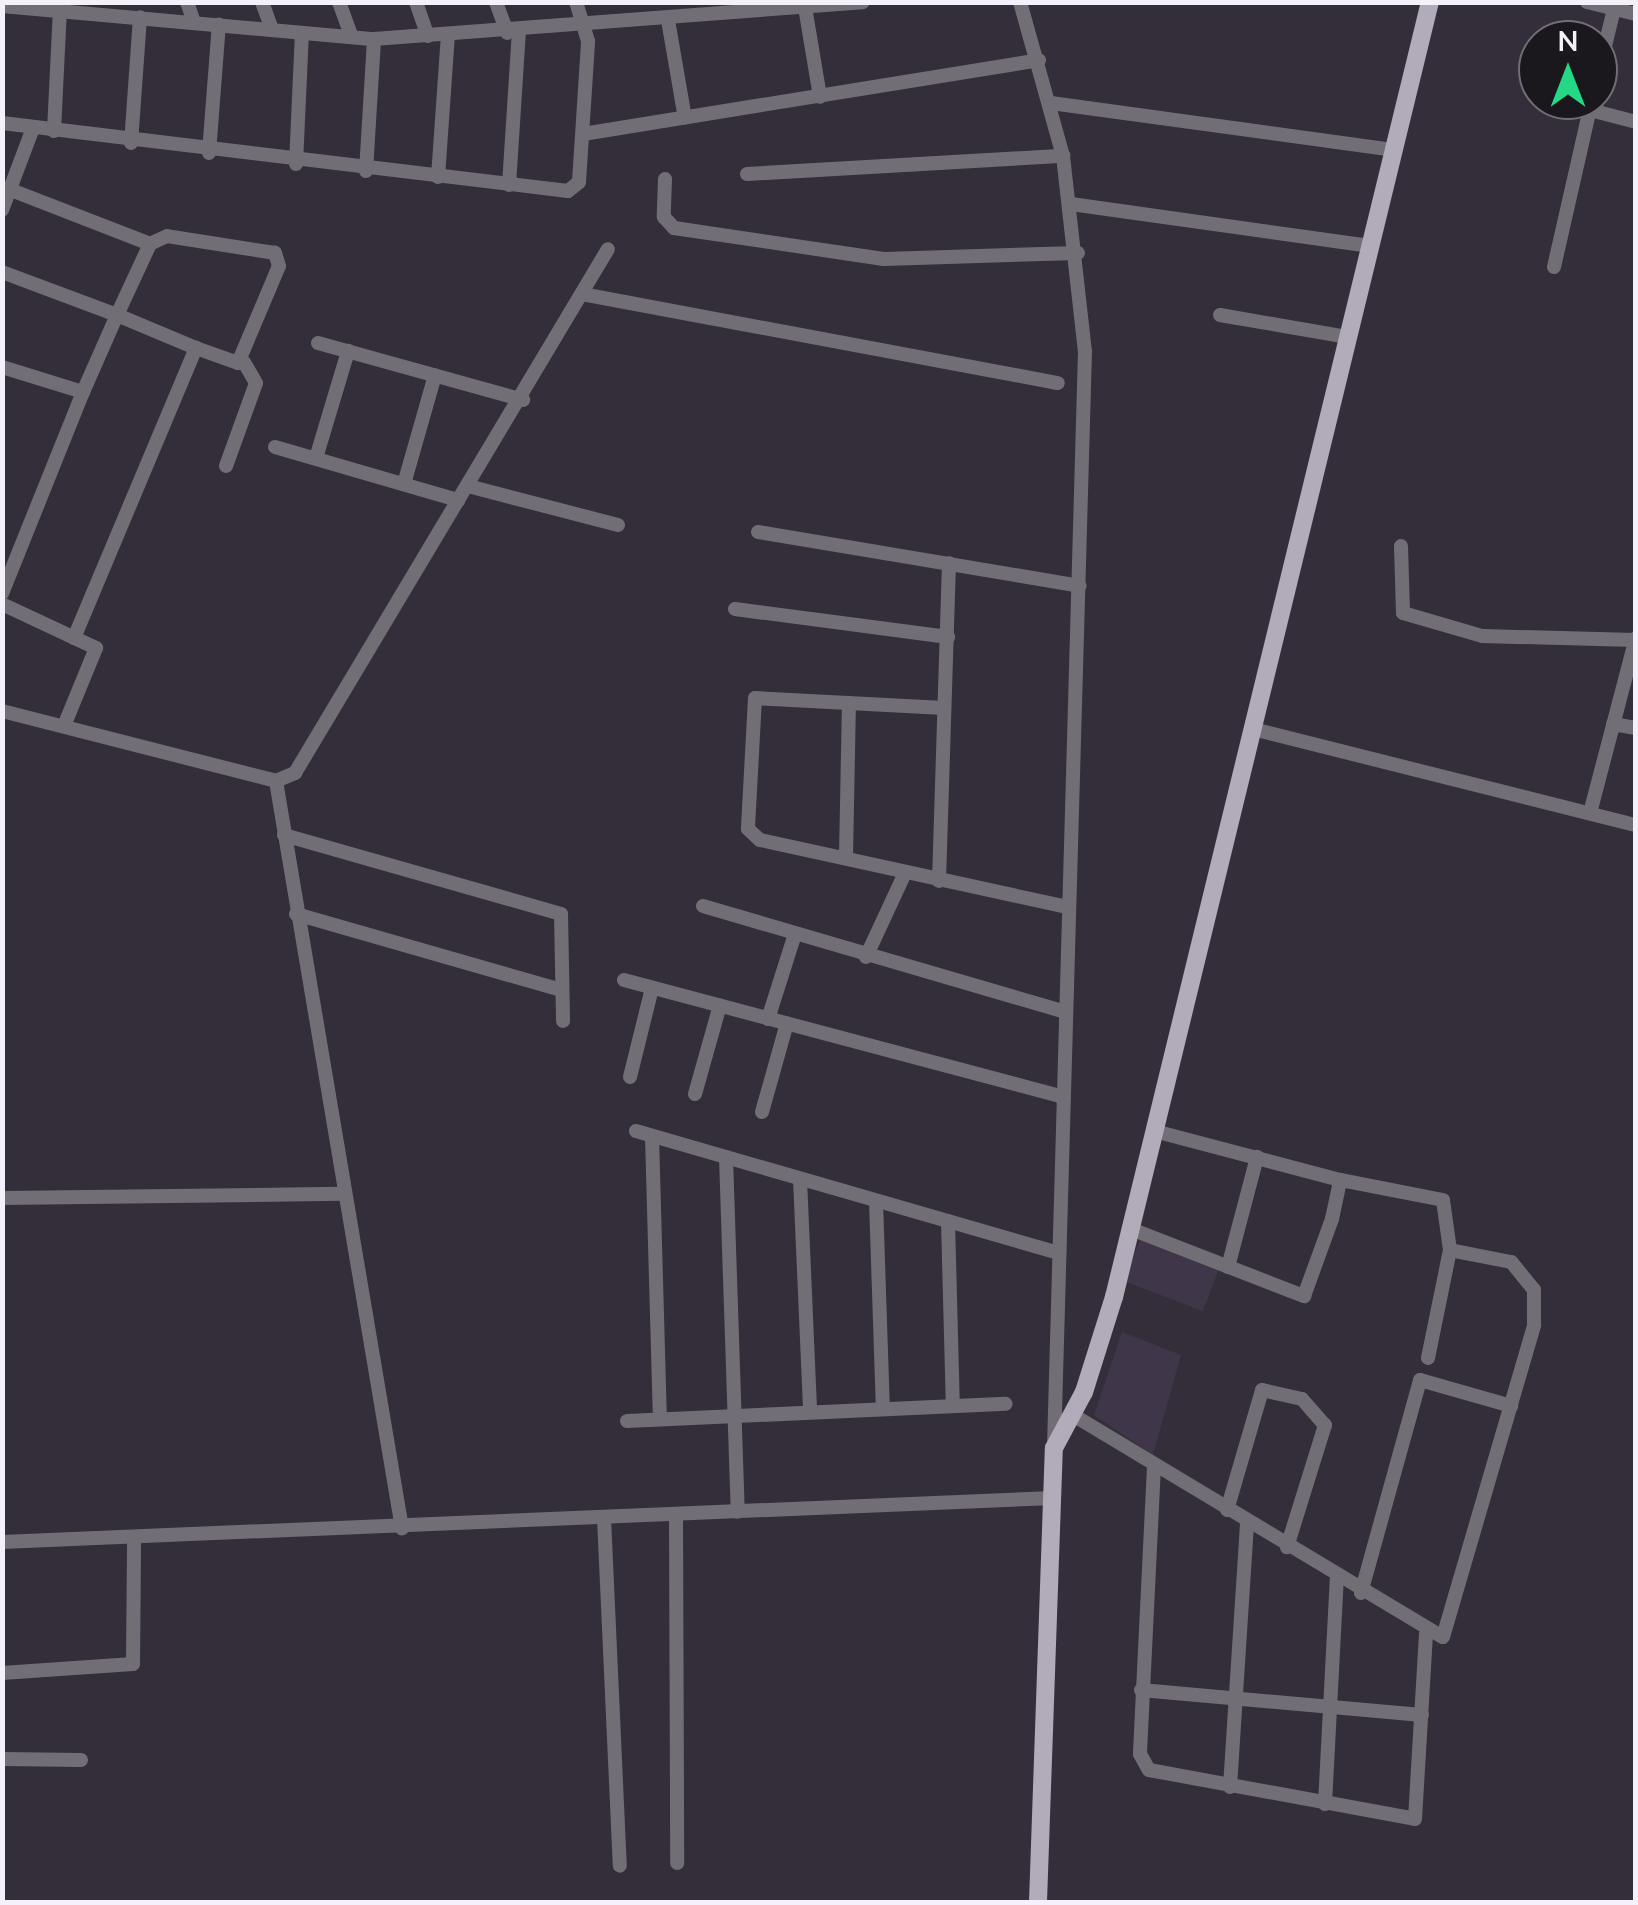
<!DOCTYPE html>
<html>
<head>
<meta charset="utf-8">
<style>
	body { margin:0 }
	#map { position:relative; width:1638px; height:1905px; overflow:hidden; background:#342e3b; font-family:"Nunito Sans",sans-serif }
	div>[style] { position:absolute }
	.built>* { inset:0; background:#3f3649; transform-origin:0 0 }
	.minor>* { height:14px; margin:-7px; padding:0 7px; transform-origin:7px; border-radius:7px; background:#726e75 }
	.major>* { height:18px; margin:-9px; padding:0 9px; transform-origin:9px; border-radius:9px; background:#b2abba }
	span { translate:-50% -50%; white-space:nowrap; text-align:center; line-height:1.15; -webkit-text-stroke:10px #1a171d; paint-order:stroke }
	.frame { position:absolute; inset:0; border:5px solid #f5f1fa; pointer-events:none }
	.north { position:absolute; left:1518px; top:20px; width:100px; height:100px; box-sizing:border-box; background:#1a171d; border:2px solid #726e75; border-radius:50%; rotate:0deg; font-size:28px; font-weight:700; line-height:40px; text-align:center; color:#f5f1fa }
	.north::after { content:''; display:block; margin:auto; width:35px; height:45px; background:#24d886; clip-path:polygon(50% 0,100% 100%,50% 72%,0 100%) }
</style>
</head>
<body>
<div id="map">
	<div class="built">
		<i style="left:1140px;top:1240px;width:84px;height:44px;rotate:21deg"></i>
		<i style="clip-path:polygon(1122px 1332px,1181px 1355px,1153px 1455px,1094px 1415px)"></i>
	</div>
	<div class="minor">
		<i style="left:187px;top:2px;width:21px;rotate:71deg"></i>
		<i style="left:262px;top:2px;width:30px;rotate:70deg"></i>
		<i style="left:339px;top:2px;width:37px;rotate:70deg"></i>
		<i style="left:416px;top:2px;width:36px;rotate:71deg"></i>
		<i style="left:496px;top:2px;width:33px;rotate:70deg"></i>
		<i style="left:1020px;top:2px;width:160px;rotate:74.4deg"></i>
		<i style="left:1063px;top:156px;width:196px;rotate:83.6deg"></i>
		<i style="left:1085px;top:351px;width:1096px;rotate:91.62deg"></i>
		<i style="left:1587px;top:2px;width:50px;rotate:13.8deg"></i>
		<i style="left:2px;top:6px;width:373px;rotate:5.1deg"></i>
		<i style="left:374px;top:39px;width:490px;rotate:-4.3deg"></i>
		<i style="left:805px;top:7px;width:91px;rotate:80.5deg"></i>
		<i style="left:668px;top:20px;width:99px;rotate:80.2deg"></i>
		<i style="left:1598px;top:75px;width:68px;rotate:-76.4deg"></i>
		<i style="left:1051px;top:103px;width:345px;rotate:7.8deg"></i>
		<i style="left:1590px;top:110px;width:48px;rotate:14.6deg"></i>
		<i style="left:2px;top:123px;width:570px;rotate:6.85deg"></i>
		<i style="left:568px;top:191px;width:14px;rotate:-39deg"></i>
		<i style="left:579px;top:182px;width:141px;rotate:-86.3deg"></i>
		<i style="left:588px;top:41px;width:41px;rotate:-107.1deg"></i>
		<i style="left:54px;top:131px;width:121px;rotate:-87.2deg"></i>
		<i style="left:583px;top:134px;width:462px;rotate:-9.2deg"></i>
		<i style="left:131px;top:143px;width:126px;rotate:-85.9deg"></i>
		<i style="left:209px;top:153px;width:129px;rotate:-85.6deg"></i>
		<i style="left:296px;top:164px;width:131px;rotate:-87.4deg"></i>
		<i style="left:366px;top:171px;width:132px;rotate:-86.5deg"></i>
		<i style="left:747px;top:174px;width:317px;rotate:-3.3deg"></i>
		<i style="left:438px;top:177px;width:142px;rotate:-86deg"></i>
		<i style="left:665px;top:179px;width:38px;rotate:92deg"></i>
		<i style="left:664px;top:217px;width:15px;rotate:48deg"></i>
		<i style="left:674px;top:228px;width:212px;rotate:8.4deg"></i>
		<i style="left:884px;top:259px;width:194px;rotate:-1.8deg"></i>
		<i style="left:509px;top:185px;width:153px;rotate:-86.3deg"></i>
		<i style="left:11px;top:190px;width:149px;rotate:21.2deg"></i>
		<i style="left:1071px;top:204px;width:302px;rotate:8deg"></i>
		<i style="left:2px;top:210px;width:88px;rotate:-69.3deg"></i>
		<i style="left:1554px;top:267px;width:171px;rotate:-77.2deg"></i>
		<i style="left:2px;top:272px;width:123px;rotate:20.5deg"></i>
		<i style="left:117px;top:315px;width:86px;rotate:22.7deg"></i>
		<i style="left:196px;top:348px;width:45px;rotate:19.7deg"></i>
		<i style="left:238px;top:363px;width:105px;rotate:-67.1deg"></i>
		<i style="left:279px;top:266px;width:14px;rotate:-107deg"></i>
		<i style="left:275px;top:253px;width:109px;rotate:-171.1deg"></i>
		<i style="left:167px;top:236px;width:19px;rotate:155deg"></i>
		<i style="left:150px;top:244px;width:78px;rotate:114.9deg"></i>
		<i style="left:117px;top:315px;width:84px;rotate:113.8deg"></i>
		<i style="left:83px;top:392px;width:217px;rotate:111.9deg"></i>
		<i style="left:582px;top:294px;width:484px;rotate:10.6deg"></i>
		<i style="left:1220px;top:315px;width:130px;rotate:9.8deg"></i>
		<i style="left:318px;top:343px;width:213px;rotate:15.5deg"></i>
		<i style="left:2px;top:367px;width:85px;rotate:17.2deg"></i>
		<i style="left:275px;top:447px;width:191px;rotate:16.2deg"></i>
		<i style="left:316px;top:458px;width:112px;rotate:-73.3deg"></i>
		<i style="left:226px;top:466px;width:88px;rotate:-70.1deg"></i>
		<i style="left:256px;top:383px;width:24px;rotate:-120deg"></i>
		<i style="left:404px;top:484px;width:113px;rotate:-74.1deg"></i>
		<i style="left:468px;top:486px;width:155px;rotate:14.6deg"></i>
		<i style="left:758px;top:532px;width:326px;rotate:9.5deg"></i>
		<i style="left:1401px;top:546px;width:67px;rotate:88.3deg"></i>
		<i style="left:1403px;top:613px;width:82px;rotate:16.2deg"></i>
		<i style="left:1482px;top:636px;width:153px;rotate:1.5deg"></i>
		<i style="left:2px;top:604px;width:104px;rotate:25.1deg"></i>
		<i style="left:96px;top:648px;width:84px;rotate:112.3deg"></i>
		<i style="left:735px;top:609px;width:215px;rotate:7.5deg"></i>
		<i style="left:74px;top:638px;width:315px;rotate:-67.2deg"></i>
		<i style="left:944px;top:708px;width:189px;rotate:-177deg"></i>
		<i style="left:755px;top:698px;width:131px;rotate:93.1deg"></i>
		<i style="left:748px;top:829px;width:16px;rotate:43deg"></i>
		<i style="left:760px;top:840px;width:314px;rotate:12.3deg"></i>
		<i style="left:2px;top:711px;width:283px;rotate:14.3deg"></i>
		<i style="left:276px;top:781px;width:758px;rotate:80.43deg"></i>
		<i style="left:1613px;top:724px;width:23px;rotate:10deg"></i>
		<i style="left:1253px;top:729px;width:395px;rotate:14.1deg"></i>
		<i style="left:276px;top:781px;width:21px;rotate:-23deg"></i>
		<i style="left:295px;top:773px;width:610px;rotate:-59.15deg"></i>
		<i style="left:1590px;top:813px;width:181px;rotate:-75.3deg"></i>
		<i style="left:284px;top:835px;width:288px;rotate:15.9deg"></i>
		<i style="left:561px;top:914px;width:107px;rotate:88.9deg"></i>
		<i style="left:846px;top:857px;width:154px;rotate:-88.9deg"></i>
		<i style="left:939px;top:881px;width:318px;rotate:-88.2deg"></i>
		<i style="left:703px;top:906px;width:377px;rotate:16.3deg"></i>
		<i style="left:296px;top:914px;width:276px;rotate:16deg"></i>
		<i style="left:866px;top:957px;width:93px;rotate:-65.1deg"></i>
		<i style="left:624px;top:980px;width:455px;rotate:14.9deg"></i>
		<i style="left:768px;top:1019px;width:89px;rotate:-72.4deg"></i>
		<i style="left:630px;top:1077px;width:92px;rotate:-76.1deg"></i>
		<i style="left:695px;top:1094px;width:92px;rotate:-74.3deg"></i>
		<i style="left:762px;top:1112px;width:92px;rotate:-74.3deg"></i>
		<i style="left:636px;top:1131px;width:439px;rotate:16.1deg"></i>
		<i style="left:652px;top:1136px;width:281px;rotate:88.4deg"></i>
		<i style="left:726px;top:1157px;width:355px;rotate:88.1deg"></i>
		<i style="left:800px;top:1179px;width:232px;rotate:87.5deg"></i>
		<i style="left:2px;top:1198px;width:340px;rotate:-0.7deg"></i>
		<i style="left:876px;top:1201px;width:207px;rotate:88.1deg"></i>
		<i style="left:948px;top:1221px;width:185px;rotate:88.5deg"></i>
		<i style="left:1131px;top:1229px;width:186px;rotate:21.2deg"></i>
		<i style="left:1304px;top:1296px;width:82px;rotate:-70deg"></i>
		<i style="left:1332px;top:1219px;width:40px;rotate:-78deg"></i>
		<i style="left:1340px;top:1180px;width:191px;rotate:-165.2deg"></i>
		<i style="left:1228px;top:1267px;width:114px;rotate:-75.2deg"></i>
		<i style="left:1428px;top:1358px;width:110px;rotate:-78.5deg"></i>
		<i style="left:1073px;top:1415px;width:431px;rotate:31deg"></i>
		<i style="left:1443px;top:1637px;width:325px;rotate:-73.7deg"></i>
		<i style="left:1534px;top:1325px;width:35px;rotate:-90deg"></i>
		<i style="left:1534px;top:1290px;width:36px;rotate:-129deg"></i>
		<i style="left:1511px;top:1262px;width:62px;rotate:-168.9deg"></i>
		<i style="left:1450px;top:1250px;width:50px;rotate:-98deg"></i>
		<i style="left:1443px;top:1200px;width:105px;rotate:-169deg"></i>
		<i style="left:627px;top:1421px;width:379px;rotate:-2.6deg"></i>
		<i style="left:1154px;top:1466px;width:288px;rotate:92.8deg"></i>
		<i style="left:1140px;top:1754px;width:18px;rotate:61deg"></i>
		<i style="left:1149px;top:1770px;width:270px;rotate:10.4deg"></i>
		<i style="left:1415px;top:1819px;width:186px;rotate:-86.6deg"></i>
		<i style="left:1227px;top:1510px;width:125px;rotate:-73.7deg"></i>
		<i style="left:1262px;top:1390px;width:41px;rotate:12.7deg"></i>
		<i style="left:1302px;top:1399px;width:35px;rotate:49deg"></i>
		<i style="left:1325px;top:1425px;width:128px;rotate:107.3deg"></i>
		<i style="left:676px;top:1515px;width:348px;rotate:89.8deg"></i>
		<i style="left:604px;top:1518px;width:348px;rotate:87.4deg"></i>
		<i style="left:2px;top:1542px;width:1052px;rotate:-2.4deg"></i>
		<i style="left:1361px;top:1593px;width:221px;rotate:-74.5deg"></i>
		<i style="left:1420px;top:1380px;width:95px;rotate:15.9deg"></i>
		<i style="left:2px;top:1673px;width:131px;rotate:-3.9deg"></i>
		<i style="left:133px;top:1664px;width:127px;rotate:-89.5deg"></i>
		<i style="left:1141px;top:1690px;width:282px;rotate:5.1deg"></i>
		<i style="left:2px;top:1759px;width:79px;rotate:0.7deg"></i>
		<i style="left:1230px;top:1787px;width:266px;rotate:-86.3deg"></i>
		<i style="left:1325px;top:1804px;width:226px;rotate:-87deg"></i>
	</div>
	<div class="major">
		<i style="left:1038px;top:1902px;width:454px;rotate:-88deg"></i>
		<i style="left:1054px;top:1448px;width:64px;rotate:-61.8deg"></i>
		<i style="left:1084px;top:1392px;width:100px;rotate:-72.5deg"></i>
		<i style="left:1114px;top:1297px;width:1333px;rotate:-76.29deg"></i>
	</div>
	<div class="frame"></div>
	<div class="north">N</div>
</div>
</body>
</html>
